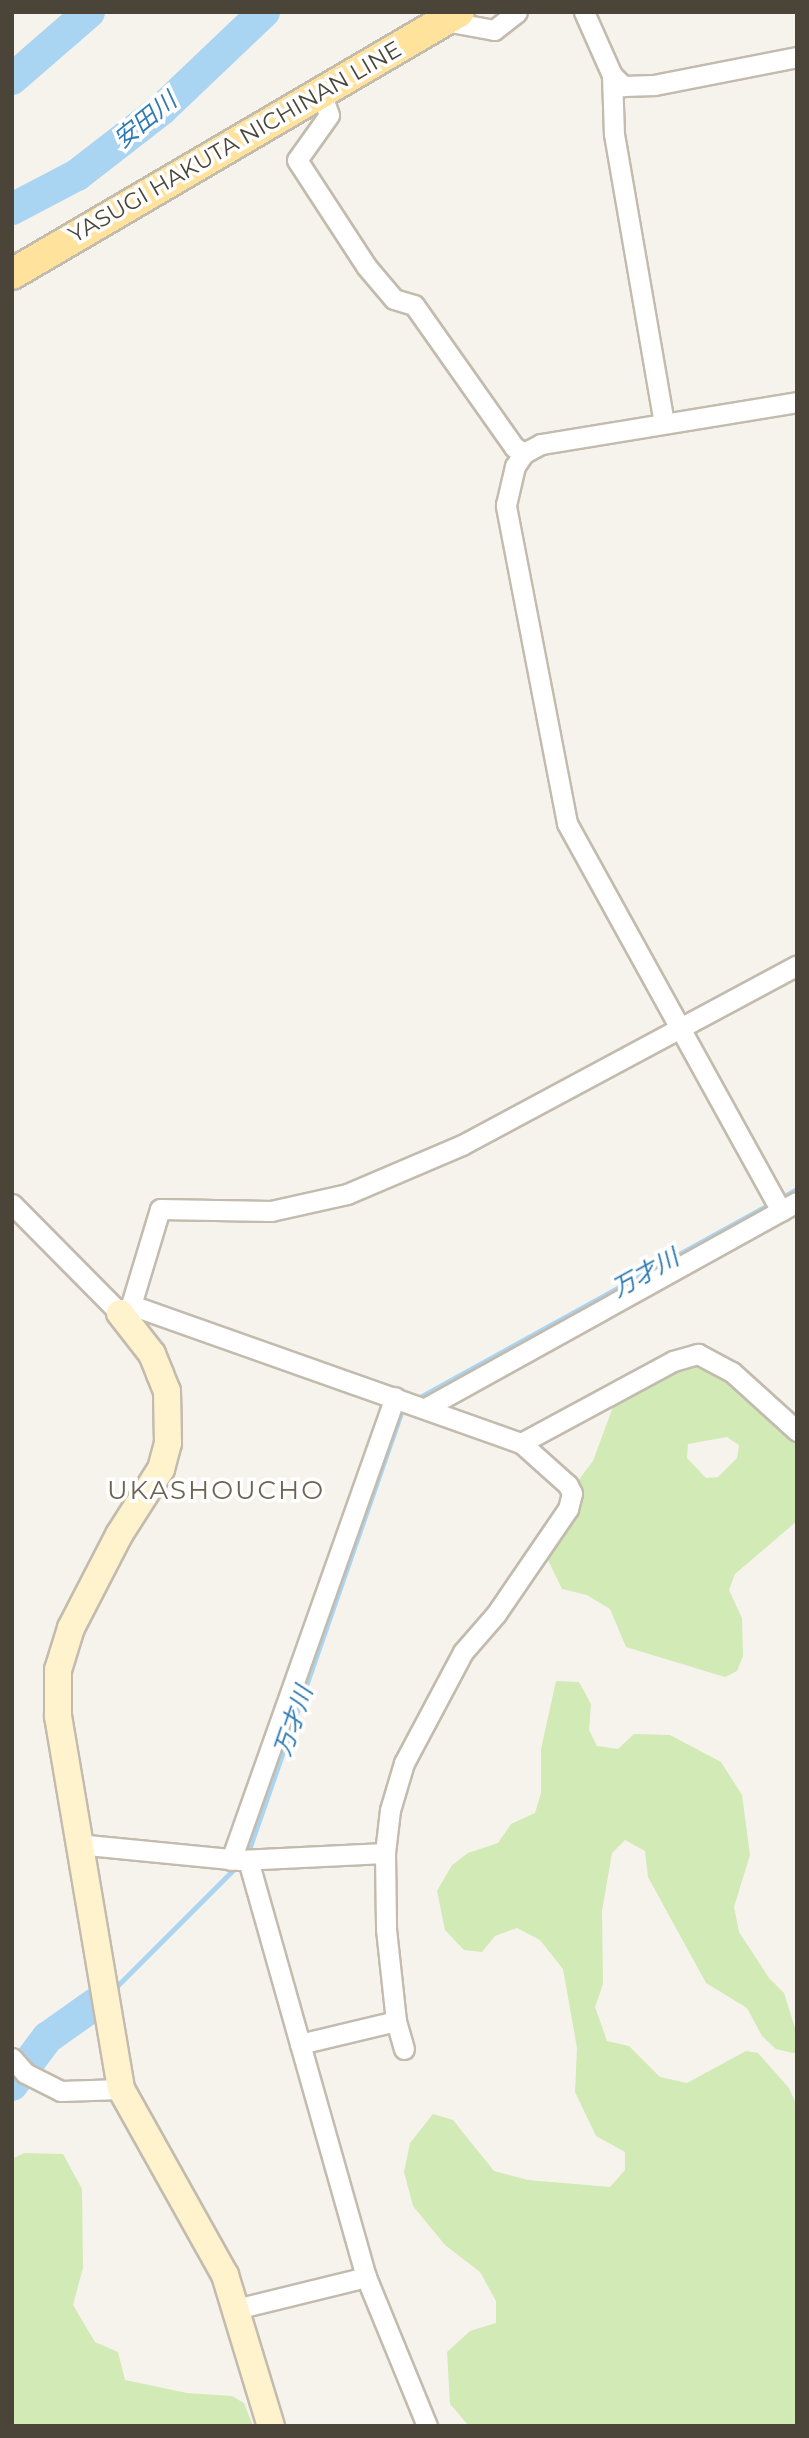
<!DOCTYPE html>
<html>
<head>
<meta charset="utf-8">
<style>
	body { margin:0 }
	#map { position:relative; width:809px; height:2438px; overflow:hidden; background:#f6f3ec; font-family:Montserrat,"Noto Sans JP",sans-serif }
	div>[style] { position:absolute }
	.green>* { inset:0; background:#d2eab5 }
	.stream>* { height:5px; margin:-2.5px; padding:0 2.5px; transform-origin:2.5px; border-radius:2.5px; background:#a9d4f2 }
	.river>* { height:32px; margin:-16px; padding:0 16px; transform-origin:16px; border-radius:16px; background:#a9d4f2 }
	.roads { filter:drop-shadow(2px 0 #c2bbae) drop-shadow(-2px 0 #c2bbae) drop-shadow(0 2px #c2bbae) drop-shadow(0 -2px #c2bbae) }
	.street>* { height:19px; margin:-9.5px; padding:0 9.5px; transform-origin:9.5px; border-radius:9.5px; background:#fff }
	.secondary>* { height:26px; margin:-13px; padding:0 13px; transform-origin:13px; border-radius:13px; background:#fff3cd }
	.primary>* { height:30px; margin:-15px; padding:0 15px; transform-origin:15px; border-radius:15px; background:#ffe39c }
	span { translate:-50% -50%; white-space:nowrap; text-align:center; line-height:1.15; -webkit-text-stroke:7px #fff; paint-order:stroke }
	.street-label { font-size:23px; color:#4b4439 }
	.water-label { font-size:24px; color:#2e7ab2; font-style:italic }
	.quarter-label { font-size:26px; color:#6e6250; letter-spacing:2px }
	.frame { position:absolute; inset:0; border:14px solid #4b4439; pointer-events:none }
</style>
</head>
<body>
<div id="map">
	<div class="green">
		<i style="clip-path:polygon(evenodd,690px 1364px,723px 1375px,797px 1437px,797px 1521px,735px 1574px,729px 1590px,742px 1618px,743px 1656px,737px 1671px,725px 1677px,626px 1647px,610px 1609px,587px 1595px,562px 1589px,547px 1558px,548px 1548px,571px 1518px,577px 1482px,593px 1461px,614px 1404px,654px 1377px,690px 1364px,727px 1437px,739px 1445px,737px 1458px,718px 1477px,706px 1478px,687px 1458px,688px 1444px,727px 1437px)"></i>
		<i style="clip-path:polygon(556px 1681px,579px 1682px,591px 1704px,589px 1730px,597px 1746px,618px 1749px,634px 1734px,670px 1735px,721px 1762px,742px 1795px,750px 1855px,734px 1907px,739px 1932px,769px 1978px,784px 1993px,797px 2034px,797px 2054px,776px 2049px,762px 2036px,747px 2008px,706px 1983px,648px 1877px,645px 1851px,625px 1840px,612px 1853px,602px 1911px,603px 1984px,595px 2007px,607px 2041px,629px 2046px,660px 2077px,687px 2083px,746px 2051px,758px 2053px,789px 2088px,797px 2106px,797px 2426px,469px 2426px,450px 2404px,447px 2352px,470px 2331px,496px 2323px,496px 2301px,480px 2272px,445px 2245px,413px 2206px,404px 2172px,410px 2143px,433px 2114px,453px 2120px,494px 2171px,528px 2180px,610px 2187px,625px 2170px,625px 2152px,596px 2136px,575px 2092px,577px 2048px,563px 1969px,540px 1940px,517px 1928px,495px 1936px,482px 1952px,464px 1950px,445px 1930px,437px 1891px,452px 1865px,468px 1853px,498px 1843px,511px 1824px,535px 1813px,541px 1793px,541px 1749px)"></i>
		<i style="clip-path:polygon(24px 2153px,63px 2154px,82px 2189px,83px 2268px,73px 2305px,95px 2342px,118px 2352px,125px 2380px,187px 2393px,232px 2396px,244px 2403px,253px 2426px,12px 2426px,12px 2159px)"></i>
	</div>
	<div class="stream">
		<i style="left:420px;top:1397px;width:431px;rotate:-28.9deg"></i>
		<i style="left:247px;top:1855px;width:474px;rotate:-70.8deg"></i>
		<i style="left:114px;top:1989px;width:175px;rotate:-45deg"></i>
	</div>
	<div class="river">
		<i style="left:12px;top:79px;width:102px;rotate:-41deg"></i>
		<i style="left:12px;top:209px;width:73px;rotate:-27.6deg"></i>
		<i style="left:77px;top:175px;width:108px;rotate:-37.8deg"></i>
		<i style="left:162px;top:109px;width:141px;rotate:-43.6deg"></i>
		<i style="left:12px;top:2085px;width:59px;rotate:-53.3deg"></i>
		<i style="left:47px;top:2038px;width:59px;rotate:-35.3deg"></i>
	</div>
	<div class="roads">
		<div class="street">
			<i style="left:584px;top:12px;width:69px;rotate:66deg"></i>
			<i style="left:612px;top:75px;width:59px;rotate:88.1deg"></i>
			<i style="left:614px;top:134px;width:292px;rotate:80.2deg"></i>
			<i style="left:445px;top:21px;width:50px;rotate:10.4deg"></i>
			<i style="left:494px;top:30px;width:29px;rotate:-38deg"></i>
			<i style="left:612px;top:75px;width:16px;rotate:45deg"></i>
			<i style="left:623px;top:86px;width:31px;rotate:-2deg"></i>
			<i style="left:654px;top:85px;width:146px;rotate:-11.1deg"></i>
			<i style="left:321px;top:92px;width:24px;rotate:71deg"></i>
			<i style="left:329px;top:115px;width:55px;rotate:125.4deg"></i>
			<i style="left:297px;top:160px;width:126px;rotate:56.9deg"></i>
			<i style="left:366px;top:266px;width:43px;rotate:49.7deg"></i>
			<i style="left:394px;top:299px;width:21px;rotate:17deg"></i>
			<i style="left:414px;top:305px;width:174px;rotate:54.8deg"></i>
			<i style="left:514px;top:447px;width:12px;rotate:31deg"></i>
			<i style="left:12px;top:1204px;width:153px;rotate:45.3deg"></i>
			<i style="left:120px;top:1313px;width:14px;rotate:-36deg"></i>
			<i style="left:131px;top:1305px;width:100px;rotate:-73.2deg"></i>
			<i style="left:160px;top:1209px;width:111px;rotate:1deg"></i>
			<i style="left:271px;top:1211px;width:78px;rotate:-12.6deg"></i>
			<i style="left:347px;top:1194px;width:125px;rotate:-23.1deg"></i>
			<i style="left:462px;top:1145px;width:380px;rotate:-28.2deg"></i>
			<i style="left:781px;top:1211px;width:443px;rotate:-118.9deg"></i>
			<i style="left:567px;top:823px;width:324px;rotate:-100.9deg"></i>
			<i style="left:506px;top:505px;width:40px;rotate:-77deg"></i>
			<i style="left:515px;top:466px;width:16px;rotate:-55deg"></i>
			<i style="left:524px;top:453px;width:19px;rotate:-28deg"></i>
			<i style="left:541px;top:444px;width:259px;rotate:-9.3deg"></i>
			<i style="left:131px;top:1305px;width:414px;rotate:19.5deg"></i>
			<i style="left:521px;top:1443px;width:173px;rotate:-28.3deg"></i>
			<i style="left:673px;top:1361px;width:26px;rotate:-16deg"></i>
			<i style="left:698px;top:1354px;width:38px;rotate:28deg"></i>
			<i style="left:732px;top:1372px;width:88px;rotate:42.2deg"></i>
			<i style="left:427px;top:1407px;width:423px;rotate:-29deg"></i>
			<i style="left:77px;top:1844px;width:164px;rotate:5.6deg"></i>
			<i style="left:240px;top:1860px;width:145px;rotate:-2.8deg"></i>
			<i style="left:385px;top:1853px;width:76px;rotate:89.2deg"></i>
			<i style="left:386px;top:1929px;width:93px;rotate:83.8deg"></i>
			<i style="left:396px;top:2021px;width:99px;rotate:166.5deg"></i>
			<i style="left:385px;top:1853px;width:43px;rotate:-83.4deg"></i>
			<i style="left:390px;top:1810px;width:49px;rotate:-73.4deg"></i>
			<i style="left:404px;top:1763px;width:126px;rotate:-62deg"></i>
			<i style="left:463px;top:1652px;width:50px;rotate:-49deg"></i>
			<i style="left:496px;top:1614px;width:127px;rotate:-55.6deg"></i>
			<i style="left:568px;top:1509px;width:16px;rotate:-76deg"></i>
			<i style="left:572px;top:1493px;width:9px;rotate:-117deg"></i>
			<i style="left:568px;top:1485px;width:63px;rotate:-138.2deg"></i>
			<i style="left:231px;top:1860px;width:491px;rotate:-70.5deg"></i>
			<i style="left:248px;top:1860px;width:433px;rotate:74.2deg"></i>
			<i style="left:366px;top:2277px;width:161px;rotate:67.7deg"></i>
			<i style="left:396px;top:2021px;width:29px;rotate:74deg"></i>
			<i style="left:12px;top:2058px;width:20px;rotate:49deg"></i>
			<i style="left:25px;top:2073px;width:40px;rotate:26.6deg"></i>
			<i style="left:61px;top:2091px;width:60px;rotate:-1.9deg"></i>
			<i style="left:236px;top:2309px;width:134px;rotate:-13.8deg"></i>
		</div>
		<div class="secondary">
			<i style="left:120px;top:1313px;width:52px;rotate:52deg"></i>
			<i style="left:152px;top:1354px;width:22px;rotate:68deg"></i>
			<i style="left:160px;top:1374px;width:18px;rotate:68deg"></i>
			<i style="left:167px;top:1391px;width:52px;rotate:88.9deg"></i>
			<i style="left:168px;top:1443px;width:27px;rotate:105deg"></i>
			<i style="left:161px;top:1469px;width:78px;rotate:122.5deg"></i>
			<i style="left:119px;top:1535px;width:105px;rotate:117.3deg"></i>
			<i style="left:71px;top:1628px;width:44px;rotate:107.2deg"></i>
			<i style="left:58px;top:1670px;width:46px;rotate:90deg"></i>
			<i style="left:58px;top:1716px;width:378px;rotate:80.4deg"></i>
			<i style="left:121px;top:2089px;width:213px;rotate:60.8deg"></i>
			<i style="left:225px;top:2275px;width:158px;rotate:73.1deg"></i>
		</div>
		<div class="primary">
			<i style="left:12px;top:274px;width:518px;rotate:-30.38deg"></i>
		</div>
	</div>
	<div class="street-label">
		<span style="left:235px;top:142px;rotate:-30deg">YASUGI HAKUTA NICHINAN LINE</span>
	</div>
	<div class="water-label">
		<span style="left:145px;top:120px;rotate:-39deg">安田川</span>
		<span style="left:645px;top:1273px;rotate:-29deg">万才川</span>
		<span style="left:293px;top:1721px;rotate:-71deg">万才川</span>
	</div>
	<div class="quarter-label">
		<span style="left:216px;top:1491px">UKASHOUCHO</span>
	</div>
	<div class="frame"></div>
</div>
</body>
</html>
